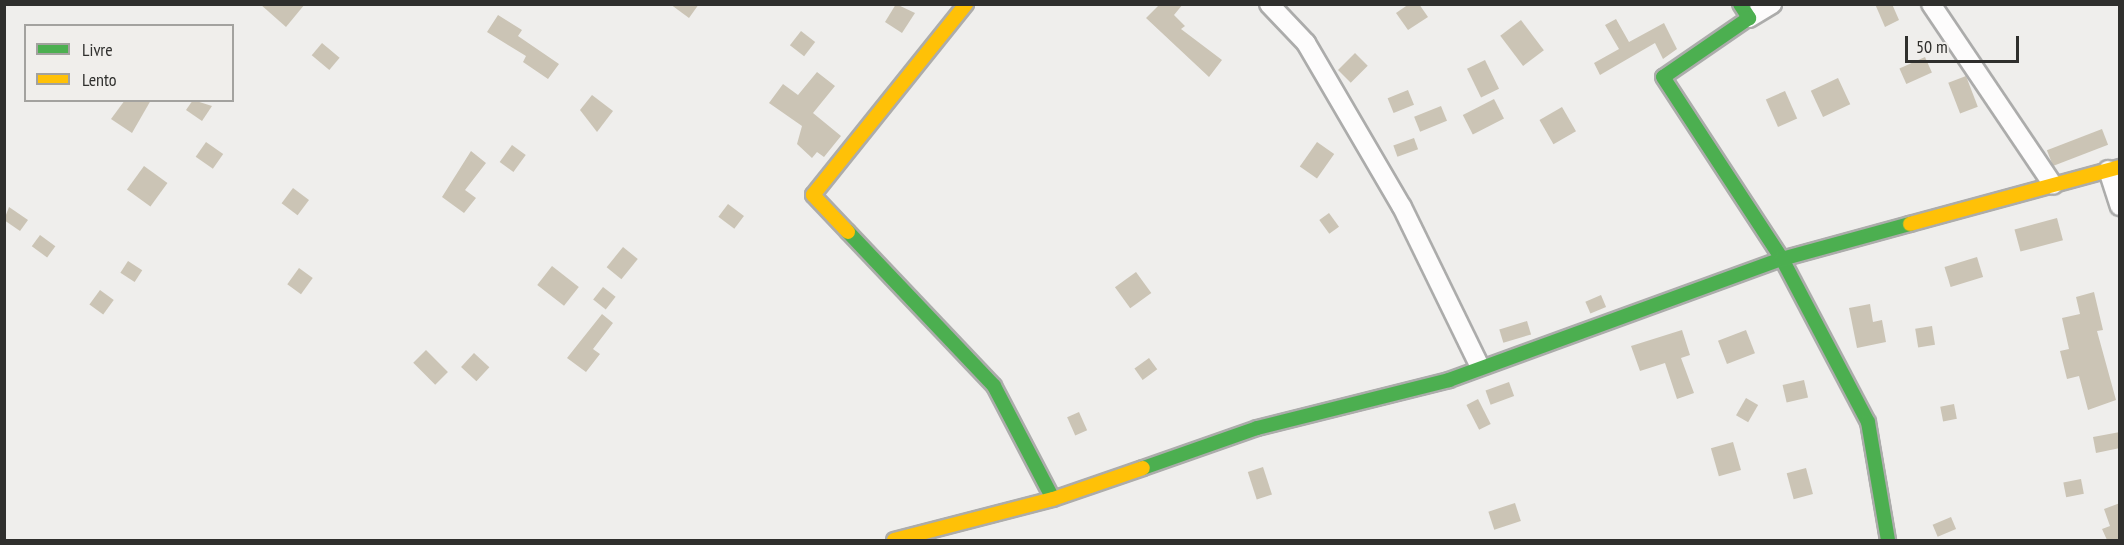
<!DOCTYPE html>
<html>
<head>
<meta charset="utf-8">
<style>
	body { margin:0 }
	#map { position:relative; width:2124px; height:545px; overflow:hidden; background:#efeeec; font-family:"PT Sans Narrow",sans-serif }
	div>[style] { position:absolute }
	.building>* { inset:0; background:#cbc4b5; transform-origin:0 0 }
	.roads { filter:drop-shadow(2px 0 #acacab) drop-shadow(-2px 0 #acacab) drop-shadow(0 2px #acacab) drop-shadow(0 -2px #acacab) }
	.street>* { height:18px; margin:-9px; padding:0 9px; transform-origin:9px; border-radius:9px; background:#fdfcfc }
	.fast>* { height:14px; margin:-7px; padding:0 7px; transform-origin:7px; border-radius:7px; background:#4caf50 }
	.slow>* { height:14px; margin:-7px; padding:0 7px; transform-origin:7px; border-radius:7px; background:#ffc107 }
	span { translate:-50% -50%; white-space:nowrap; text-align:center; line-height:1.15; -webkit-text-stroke:4.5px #f0eeeb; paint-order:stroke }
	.frame { position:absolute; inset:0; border:6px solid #2f2f2d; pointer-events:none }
	.legend { position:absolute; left:24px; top:24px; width:210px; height:78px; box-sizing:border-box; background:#f0eeeb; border:2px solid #a3a29f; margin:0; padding:8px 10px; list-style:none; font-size:18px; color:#2f2f2d }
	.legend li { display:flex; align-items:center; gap:12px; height:30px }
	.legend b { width:30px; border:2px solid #a3a29f }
	.scale { position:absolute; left:1905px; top:36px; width:114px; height:27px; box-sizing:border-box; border:3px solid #2f2f2d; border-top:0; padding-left:8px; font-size:18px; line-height:21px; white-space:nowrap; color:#2f2f2d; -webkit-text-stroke:4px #f0eeeb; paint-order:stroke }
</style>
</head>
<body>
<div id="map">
	<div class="building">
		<i style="clip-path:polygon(260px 4px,305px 4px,286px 27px)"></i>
		<i style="clip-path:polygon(670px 4px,699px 4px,689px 18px)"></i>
		<i style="clip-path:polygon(896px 4px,915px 13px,902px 33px,885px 22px)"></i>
		<i style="clip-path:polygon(1160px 4px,1183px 4px,1174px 15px,1185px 26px,1181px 29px,1222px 60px,1209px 77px,1146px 18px)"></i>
		<i style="clip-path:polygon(1409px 4px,1419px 4px,1428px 17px,1408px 30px,1396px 13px)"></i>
		<i style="clip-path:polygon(1875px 4px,1892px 4px,1899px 20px,1885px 27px)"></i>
		<i style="clip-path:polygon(498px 15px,522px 30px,518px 36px,559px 64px,548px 79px,523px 62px,526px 56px,487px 32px)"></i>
		<i style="clip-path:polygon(1616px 19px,1629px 42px,1664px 23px,1677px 49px,1663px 59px,1655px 43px,1600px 75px,1594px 63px,1619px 49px,1605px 25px)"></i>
		<i style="left:1521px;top:20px;width:38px;height:26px;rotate:53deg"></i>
		<i style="left:801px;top:31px;width:18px;height:18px;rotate:38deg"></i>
		<i style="left:322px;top:43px;width:23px;height:16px;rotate:40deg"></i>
		<i style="left:1355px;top:53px;width:18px;height:24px;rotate:45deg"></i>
		<i style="left:1925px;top:57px;width:17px;height:28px;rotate:66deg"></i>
		<i style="left:1485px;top:60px;width:32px;height:20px;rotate:64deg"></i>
		<i style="clip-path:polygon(817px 72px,835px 86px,813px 113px,841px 136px,824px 157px,817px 152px,812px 158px,797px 144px,802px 126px,769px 103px,783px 84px,798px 95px)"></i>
		<i style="left:1966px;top:76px;width:33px;height:19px;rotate:69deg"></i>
		<i style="left:1838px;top:78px;width:29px;height:30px;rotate:65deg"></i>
		<i style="left:1408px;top:90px;width:16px;height:22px;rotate:68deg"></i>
		<i style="left:1785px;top:91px;width:30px;height:21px;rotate:66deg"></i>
		<i style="clip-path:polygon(592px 95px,613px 111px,597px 132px,580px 110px)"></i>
		<i style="left:1494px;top:99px;width:22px;height:35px;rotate:63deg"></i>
		<i style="clip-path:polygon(125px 100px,151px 100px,132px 133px,111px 119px)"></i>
		<i style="clip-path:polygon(193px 100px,212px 106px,202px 121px,186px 110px)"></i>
		<i style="left:1441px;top:106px;width:16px;height:29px;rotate:68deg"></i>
		<i style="left:1562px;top:107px;width:28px;height:26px;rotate:60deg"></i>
		<i style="left:2102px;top:129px;width:17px;height:59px;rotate:69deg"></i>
		<i style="left:1414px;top:138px;width:12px;height:22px;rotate:70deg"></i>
		<i style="left:206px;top:142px;width:21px;height:18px;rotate:35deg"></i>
		<i style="left:1317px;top:142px;width:21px;height:30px;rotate:35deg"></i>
		<i style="left:512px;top:145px;width:17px;height:21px;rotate:36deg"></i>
		<i style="clip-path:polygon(471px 151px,486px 163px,465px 190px,476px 198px,464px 213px,442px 197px)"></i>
		<i style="left:144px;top:166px;width:29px;height:29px;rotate:36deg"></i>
		<i style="left:293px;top:188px;width:20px;height:19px;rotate:37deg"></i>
		<i style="left:728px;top:204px;width:20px;height:16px;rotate:37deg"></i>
		<i style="clip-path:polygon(9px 207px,28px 220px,20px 231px,4px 220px)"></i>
		<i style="left:1329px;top:213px;width:17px;height:12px;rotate:54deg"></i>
		<i style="left:2057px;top:218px;width:23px;height:44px;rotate:75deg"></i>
		<i style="left:40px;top:235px;width:19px;height:14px;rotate:36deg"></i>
		<i style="left:623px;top:247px;width:19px;height:26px;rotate:39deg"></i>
		<i style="left:1977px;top:257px;width:21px;height:34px;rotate:73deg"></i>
		<i style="left:128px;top:261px;width:17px;height:14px;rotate:33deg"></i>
		<i style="left:552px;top:266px;width:34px;height:24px;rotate:38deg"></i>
		<i style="left:299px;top:268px;width:17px;height:20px;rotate:36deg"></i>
		<i style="left:1136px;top:272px;width:26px;height:26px;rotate:54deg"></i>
		<i style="left:603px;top:287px;width:16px;height:16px;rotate:38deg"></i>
		<i style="left:100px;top:290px;width:17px;height:18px;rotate:36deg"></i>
		<i style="clip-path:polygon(2094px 292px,2103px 330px,2097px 331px,2116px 400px,2088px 410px,2079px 376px,2067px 379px,2060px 351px,2069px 349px,2062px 318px,2080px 314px,2076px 297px)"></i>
		<i style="left:1601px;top:295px;width:13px;height:17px;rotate:67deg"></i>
		<i style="clip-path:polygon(1870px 304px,1873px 322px,1882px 320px,1886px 342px,1857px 348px,1849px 308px)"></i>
		<i style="clip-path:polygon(602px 314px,613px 323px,593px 349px,600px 354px,586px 372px,567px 358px)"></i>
		<i style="left:1527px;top:321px;width:14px;height:29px;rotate:73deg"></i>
		<i style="left:1932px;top:326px;width:19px;height:17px;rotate:81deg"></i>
		<i style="clip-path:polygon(1682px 330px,1690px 355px,1681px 358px,1694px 393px,1677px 399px,1665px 363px,1640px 371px,1631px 346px)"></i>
		<i style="left:1746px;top:330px;width:25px;height:30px;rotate:69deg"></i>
		<i style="left:426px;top:350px;width:31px;height:18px;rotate:45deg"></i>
		<i style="left:474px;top:353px;width:21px;height:19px;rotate:43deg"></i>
		<i style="left:1149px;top:358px;width:14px;height:18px;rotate:54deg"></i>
		<i style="left:1804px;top:380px;width:18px;height:22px;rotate:77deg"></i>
		<i style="left:1509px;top:382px;width:15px;height:25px;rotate:70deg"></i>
		<i style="left:1746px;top:398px;width:14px;height:20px;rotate:30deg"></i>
		<i style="left:1478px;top:399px;width:28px;height:13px;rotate:63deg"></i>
		<i style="left:1954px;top:404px;width:15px;height:14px;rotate:79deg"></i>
		<i style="left:1079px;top:412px;width:20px;height:13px;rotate:66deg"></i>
		<i style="clip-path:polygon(2120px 432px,2120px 448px,2096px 453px,2093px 437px)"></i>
		<i style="left:1733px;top:442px;width:29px;height:23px;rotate:74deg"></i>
		<i style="left:1263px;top:467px;width:29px;height:16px;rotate:72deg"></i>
		<i style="left:1806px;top:468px;width:27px;height:20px;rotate:75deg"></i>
		<i style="left:2081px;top:479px;width:15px;height:18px;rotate:79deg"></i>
		<i style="left:1515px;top:503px;width:19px;height:28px;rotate:72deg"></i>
		<i style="clip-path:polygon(2120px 503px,2120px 540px,2107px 540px,2102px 529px,2110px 526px,2104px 509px)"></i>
		<i style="left:1951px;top:517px;width:13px;height:20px;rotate:67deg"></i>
	</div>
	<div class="roads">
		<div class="street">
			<i style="left:1269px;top:4px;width:54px;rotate:46.5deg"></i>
			<i style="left:1306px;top:43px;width:190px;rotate:59.7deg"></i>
			<i style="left:1402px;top:207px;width:176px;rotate:64deg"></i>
			<i style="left:1931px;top:4px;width:218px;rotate:56deg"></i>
			<i style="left:1749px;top:18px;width:27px;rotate:-31deg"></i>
			<i style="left:2108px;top:170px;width:38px;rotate:72deg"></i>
		</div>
		<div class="fast">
			<i style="left:1740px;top:4px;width:17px;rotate:57deg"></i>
			<i style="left:1749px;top:18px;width:104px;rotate:145.5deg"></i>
			<i style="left:1663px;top:77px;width:217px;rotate:56.8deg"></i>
			<i style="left:1782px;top:259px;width:184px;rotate:62.2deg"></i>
			<i style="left:1868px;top:422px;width:120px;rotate:80.4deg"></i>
			<i style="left:848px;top:232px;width:212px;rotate:46.5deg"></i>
			<i style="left:994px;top:386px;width:127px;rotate:62.4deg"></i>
			<i style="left:1143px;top:468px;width:121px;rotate:-19.3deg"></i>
			<i style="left:1257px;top:428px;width:198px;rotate:-14deg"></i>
			<i style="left:1449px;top:380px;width:354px;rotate:-20deg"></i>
			<i style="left:1782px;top:259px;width:133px;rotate:-15.3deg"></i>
		</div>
		<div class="slow">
			<i style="left:1910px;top:224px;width:218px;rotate:-15.2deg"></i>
			<i style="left:848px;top:232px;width:51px;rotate:-133.4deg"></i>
			<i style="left:813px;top:195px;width:245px;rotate:-51.3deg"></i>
			<i style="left:894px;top:540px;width:164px;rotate:-14.5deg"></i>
			<i style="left:1053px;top:499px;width:95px;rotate:-19deg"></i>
		</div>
	</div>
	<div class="frame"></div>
	<ul class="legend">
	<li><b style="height:8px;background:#4caf50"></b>Livre</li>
	<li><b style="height:8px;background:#ffc107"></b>Lento</li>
	</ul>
	<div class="scale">50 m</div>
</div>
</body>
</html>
